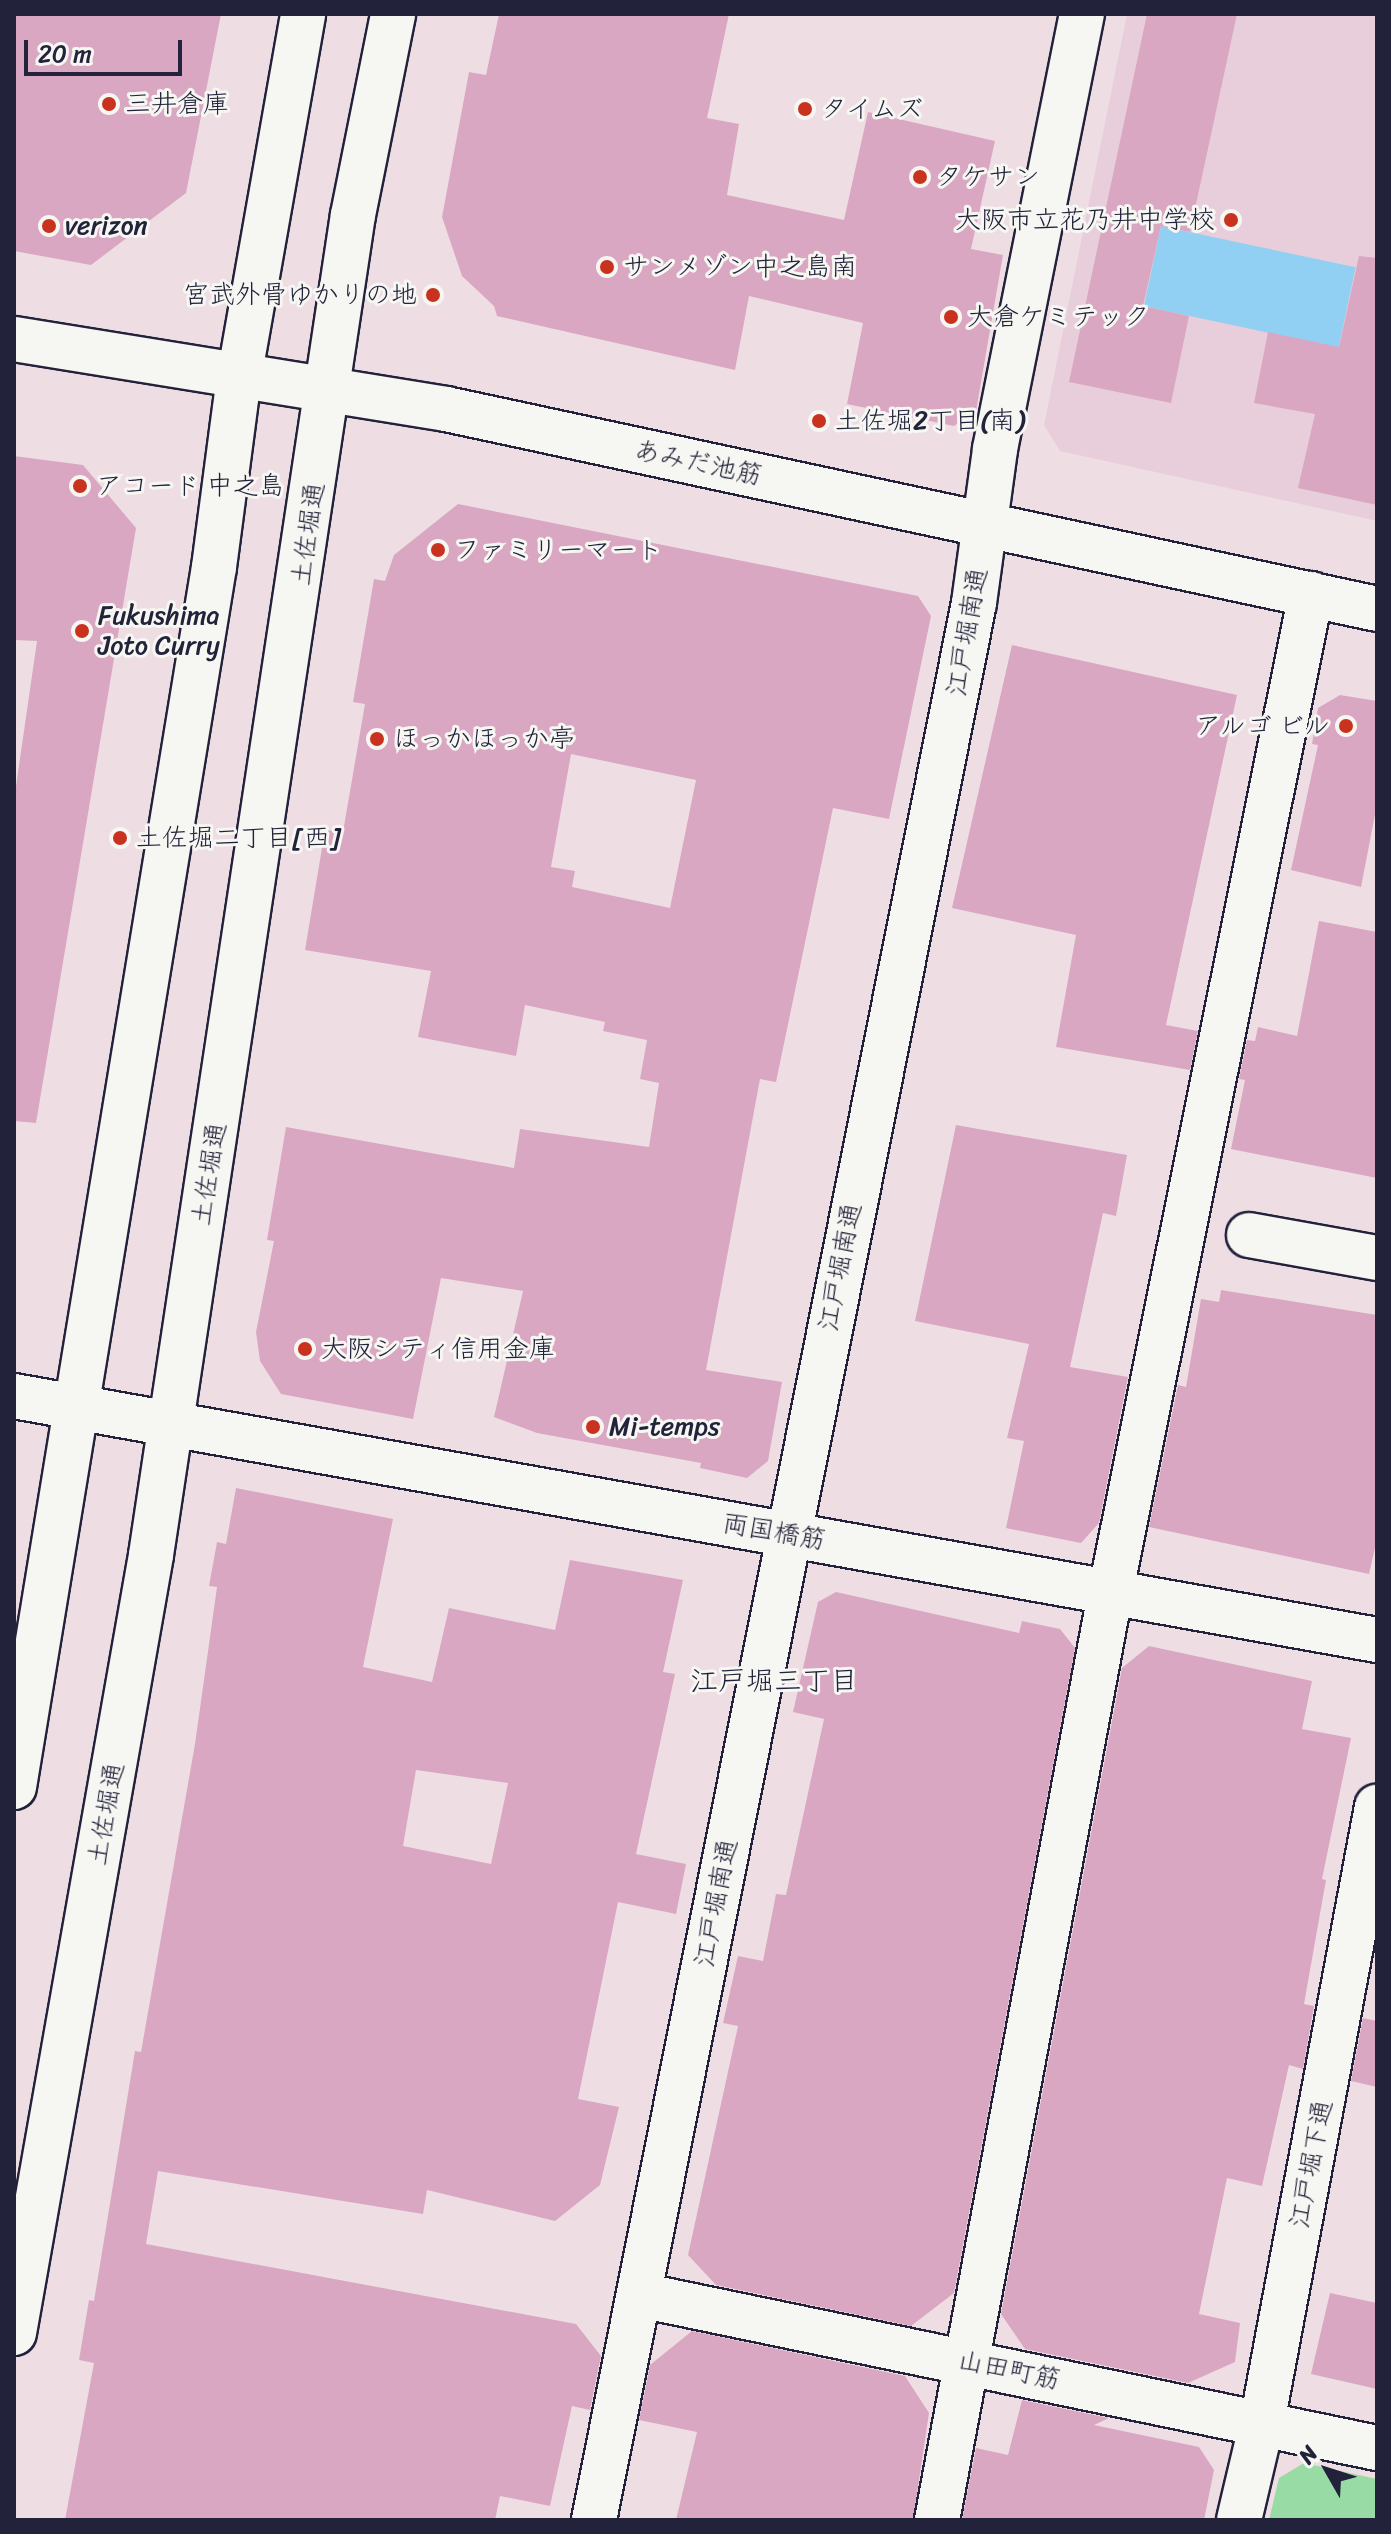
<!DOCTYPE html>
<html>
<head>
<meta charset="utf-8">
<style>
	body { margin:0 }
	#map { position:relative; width:1391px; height:2534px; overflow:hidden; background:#eedee4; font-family:Sriracha,"Klee One",sans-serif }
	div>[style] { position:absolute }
	.built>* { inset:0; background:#e8ceda }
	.green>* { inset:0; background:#99dba5 }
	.water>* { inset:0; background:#92d0f3; transform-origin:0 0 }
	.building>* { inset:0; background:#daa7c2 }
	.roads { filter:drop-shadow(2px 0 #22223b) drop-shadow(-2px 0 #22223b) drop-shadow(0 2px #22223b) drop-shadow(0 -2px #22223b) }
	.minor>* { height:44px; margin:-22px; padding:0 22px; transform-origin:22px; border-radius:22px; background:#f6f6f2 }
	.dots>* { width:22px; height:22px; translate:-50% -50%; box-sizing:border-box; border:4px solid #f6f6f2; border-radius:50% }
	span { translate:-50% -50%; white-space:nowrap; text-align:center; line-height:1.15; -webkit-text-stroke:6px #f6f6f2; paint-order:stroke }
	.poi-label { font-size:26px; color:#22223b }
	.left { translate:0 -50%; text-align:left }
	.right { translate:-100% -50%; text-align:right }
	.street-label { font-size:26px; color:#22223b }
	.neighbourhood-label { font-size:28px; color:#22223b }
	.frame { position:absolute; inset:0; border:16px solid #22223b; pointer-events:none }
	.north { position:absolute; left:1287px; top:2430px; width:80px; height:80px; -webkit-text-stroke:6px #f6f6f2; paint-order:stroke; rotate:309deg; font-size:22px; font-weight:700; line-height:32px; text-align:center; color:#22223b }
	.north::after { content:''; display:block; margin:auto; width:28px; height:36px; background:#22223b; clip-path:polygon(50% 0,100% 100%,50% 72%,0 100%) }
	.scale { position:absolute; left:24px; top:40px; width:158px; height:36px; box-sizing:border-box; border:4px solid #22223b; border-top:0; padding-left:10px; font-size:24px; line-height:28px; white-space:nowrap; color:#22223b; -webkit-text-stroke:6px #f6f6f2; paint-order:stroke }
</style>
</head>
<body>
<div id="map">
	<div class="built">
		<i style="clip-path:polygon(1127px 14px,1377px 14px,1377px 521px,1060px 451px,1044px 425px)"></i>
	</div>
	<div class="green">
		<i style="clip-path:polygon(1304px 2463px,1377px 2479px,1377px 2520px,1269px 2520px,1279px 2478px)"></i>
	</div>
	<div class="water">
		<i style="left:1161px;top:226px;width:199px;height:82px;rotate:12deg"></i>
	</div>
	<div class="building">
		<i style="clip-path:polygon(14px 14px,221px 14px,186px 193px,91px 265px,14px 251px)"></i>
		<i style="clip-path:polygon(499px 14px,729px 14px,707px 118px,739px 124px,727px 195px,844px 220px,868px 112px,995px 141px,971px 249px,1003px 255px,976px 411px,954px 426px,847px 404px,863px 323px,749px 296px,735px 370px,497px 316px,494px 306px,462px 276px,442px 217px,469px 72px,486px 75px)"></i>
		<i style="clip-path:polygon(1147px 14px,1237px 14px,1190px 232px,1161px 226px,1143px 306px,1189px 316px,1171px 403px,1069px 382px)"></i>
		<i style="clip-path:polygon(1359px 256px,1377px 258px,1377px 505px,1298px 488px,1315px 414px,1254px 403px,1268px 332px,1339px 347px)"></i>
		<i style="clip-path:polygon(14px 456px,83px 465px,136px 528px,36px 1123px,14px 1121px,14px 800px,37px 641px,14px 640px)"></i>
		<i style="clip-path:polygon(evenodd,458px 504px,918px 596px,931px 616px,889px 819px,833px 808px,776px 1082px,760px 1079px,706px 1370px,782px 1382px,768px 1461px,747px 1478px,700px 1468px,701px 1463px,537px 1433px,494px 1417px,523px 1291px,441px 1278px,413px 1419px,281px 1394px,260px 1361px,256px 1332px,274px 1241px,267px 1240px,286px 1127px,514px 1168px,520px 1129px,649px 1147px,659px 1083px,640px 1079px,647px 1040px,603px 1031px,605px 1022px,525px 1005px,516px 1056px,418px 1037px,431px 971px,305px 950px,325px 830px,343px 832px,365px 704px,353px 702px,374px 579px,385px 581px,394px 555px,458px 504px,571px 754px,696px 780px,670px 908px,572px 887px,575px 871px,551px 867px,571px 754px)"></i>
		<i style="clip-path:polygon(1012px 645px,1237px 695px,1166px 1025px,1198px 1031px,1190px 1070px,1056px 1047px,1076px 935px,952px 908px)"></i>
		<i style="clip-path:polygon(1340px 695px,1377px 701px,1377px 804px,1361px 887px,1291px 870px,1318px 745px,1312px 744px,1318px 708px)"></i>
		<i style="clip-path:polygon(1319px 921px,1377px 932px,1377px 1178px,1231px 1149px,1245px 1080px,1239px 1079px,1247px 1040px,1255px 1041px,1258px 1027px,1297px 1036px)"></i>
		<i style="clip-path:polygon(956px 1125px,1127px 1155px,1116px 1216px,1103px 1213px,1070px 1367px,1128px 1377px,1099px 1523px,1081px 1543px,1006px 1528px,1024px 1441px,1007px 1438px,1029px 1344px,915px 1321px)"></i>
		<i style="clip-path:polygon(1221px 1290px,1377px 1315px,1377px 1539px,1369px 1574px,1149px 1527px,1178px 1385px,1186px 1387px,1201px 1299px,1219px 1302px)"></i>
		<i style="clip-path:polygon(evenodd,236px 1488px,393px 1519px,363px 1667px,432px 1682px,449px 1608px,555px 1630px,570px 1560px,683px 1580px,663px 1672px,675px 1674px,636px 1854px,686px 1864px,676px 1914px,618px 1902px,578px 2099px,619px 2107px,600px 2185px,555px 2221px,427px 2190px,423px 2214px,158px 2171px,146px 2244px,576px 2324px,601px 2356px,590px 2410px,572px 2406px,550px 2506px,500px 2496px,495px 2520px,65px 2520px,94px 2363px,79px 2360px,89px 2300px,94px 2301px,135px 2051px,141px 2052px,195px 1744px,217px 1587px,209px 1586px,217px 1542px,226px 1544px,236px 1488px,416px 1770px,508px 1783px,491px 1864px,403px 1846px,416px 1770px)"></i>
		<i style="clip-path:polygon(836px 1592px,1019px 1633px,1022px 1621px,1060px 1629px,1075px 1648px,954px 2293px,911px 2326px,716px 2285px,688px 2255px,738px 2026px,723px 2023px,738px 1956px,763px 1961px,776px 1894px,786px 1895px,824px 1719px,793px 1712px,818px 1602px)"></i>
		<i style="clip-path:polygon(1149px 1646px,1312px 1681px,1302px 1729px,1351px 1738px,1322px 1879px,1326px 1880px,1304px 2004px,1314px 2006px,1303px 2069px,1289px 2065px,1262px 2186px,1227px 2178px,1199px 2314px,1240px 2323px,1235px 2362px,1188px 2383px,1025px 2349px,1001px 2314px,1122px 1668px)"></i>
		<i style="clip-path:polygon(1363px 2018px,1377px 2021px,1377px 2087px,1351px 2081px)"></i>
		<i style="clip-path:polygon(1330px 2293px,1377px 2303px,1377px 2389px,1311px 2374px)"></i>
		<i style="clip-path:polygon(692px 2331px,905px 2376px,929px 2413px,913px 2520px,676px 2520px,697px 2432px,639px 2420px,650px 2365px)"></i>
		<i style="clip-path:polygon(1022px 2400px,1109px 2418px,1094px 2425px,1199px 2447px,1214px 2470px,1204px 2520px,962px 2520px,976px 2448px,1008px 2455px)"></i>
	</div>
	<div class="roads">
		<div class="minor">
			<i style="left:14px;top:339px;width:438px;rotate:9.2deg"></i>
			<i style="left:446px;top:409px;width:952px;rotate:12.12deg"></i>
			<i style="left:1249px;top:1235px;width:130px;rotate:10.2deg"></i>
			<i style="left:14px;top:1396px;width:1385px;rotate:10.15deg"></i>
			<i style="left:14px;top:1787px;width:1236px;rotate:-80.69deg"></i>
			<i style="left:214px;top:567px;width:191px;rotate:-82.5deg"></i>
			<i style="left:239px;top:378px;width:370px;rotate:-80deg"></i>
			<i style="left:640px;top:2295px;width:753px;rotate:11.73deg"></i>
			<i style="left:14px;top:2333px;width:790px;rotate:-80.01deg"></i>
			<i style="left:151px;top:1555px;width:1355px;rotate:-81.43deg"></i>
			<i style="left:353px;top:215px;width:205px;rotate:-78.7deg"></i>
			<i style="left:594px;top:2520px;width:1954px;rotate:-78.79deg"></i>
			<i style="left:974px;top:603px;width:155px;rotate:-82.2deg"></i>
			<i style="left:995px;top:449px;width:444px;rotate:-78.7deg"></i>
			<i style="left:937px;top:2520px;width:941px;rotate:-79.41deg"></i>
			<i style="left:1110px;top:1595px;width:1021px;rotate:-78.65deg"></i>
			<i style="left:1239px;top:2520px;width:100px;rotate:-76.7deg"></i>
			<i style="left:1262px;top:2423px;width:627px;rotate:-79.43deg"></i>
		</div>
	</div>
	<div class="dots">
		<i style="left:109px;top:104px;background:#c8321e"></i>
		<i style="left:805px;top:109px;background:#c8321e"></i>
		<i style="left:920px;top:177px;background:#c8321e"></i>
		<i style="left:1231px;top:220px;background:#c8321e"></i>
		<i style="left:49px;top:226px;background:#c8321e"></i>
		<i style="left:607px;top:267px;background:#c8321e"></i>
		<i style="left:433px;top:295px;background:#c8321e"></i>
		<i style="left:951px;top:317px;background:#c8321e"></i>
		<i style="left:819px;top:421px;background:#c8321e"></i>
		<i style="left:80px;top:486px;background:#c8321e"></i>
		<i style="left:438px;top:550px;background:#c8321e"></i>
		<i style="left:82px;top:631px;background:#c8321e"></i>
		<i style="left:1346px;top:726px;background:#c8321e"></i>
		<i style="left:377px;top:739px;background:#c8321e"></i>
		<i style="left:120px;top:838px;background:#c8321e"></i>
		<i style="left:305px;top:1349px;background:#c8321e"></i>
		<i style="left:593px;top:1427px;background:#c8321e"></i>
	</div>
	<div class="poi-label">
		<span class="left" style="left:125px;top:104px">三井倉庫</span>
		<span class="left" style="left:821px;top:109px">タイムズ</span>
		<span class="left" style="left:936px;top:177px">タケサン</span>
		<span class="right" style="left:1215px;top:220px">大阪市立花乃井中学校</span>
		<span class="left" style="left:65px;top:226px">verizon</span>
		<span class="left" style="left:623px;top:267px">サンメゾン中之島南</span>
		<span class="right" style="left:417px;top:295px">宮武外骨ゆかりの地</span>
		<span class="left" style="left:967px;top:317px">大倉ケミテック</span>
		<span class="left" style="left:835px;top:421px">土佐堀2丁目(南)</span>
		<span class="left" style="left:96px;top:486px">アコード 中之島</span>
		<span class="left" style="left:454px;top:550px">ファミリーマート</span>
		<span class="left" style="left:98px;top:631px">Fukushima<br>Joto Curry</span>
		<span class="right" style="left:1330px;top:726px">アルゴ ビル</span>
		<span class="left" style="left:393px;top:739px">ほっかほっか亭</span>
		<span class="left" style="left:136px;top:838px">土佐堀二丁目[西]</span>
		<span class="left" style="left:321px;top:1349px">大阪シティ信用金庫</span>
		<span class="left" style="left:609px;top:1427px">Mi-temps</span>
	</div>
	<div class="street-label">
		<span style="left:698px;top:463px;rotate:12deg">あみだ池筋</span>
		<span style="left:308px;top:534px;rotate:-82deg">土佐堀通</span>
		<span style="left:967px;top:632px;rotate:-80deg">江戸堀南通</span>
		<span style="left:209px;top:1174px;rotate:-81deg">土佐堀通</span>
		<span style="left:840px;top:1267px;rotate:-79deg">江戸堀南通</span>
		<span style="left:774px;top:1532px;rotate:10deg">両国橋筋</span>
		<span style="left:106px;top:1814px;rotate:-80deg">土佐堀通</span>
		<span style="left:716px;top:1903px;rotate:-79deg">江戸堀南通</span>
		<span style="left:1311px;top:2164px;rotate:-79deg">江戸堀下通</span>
		<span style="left:1009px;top:2370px;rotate:12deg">山田町筋</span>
	</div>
	<div class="neighbourhood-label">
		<span style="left:774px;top:1681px">江戸堀三丁目</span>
	</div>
	<div class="frame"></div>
	<div class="north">N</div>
	<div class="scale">20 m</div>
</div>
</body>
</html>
